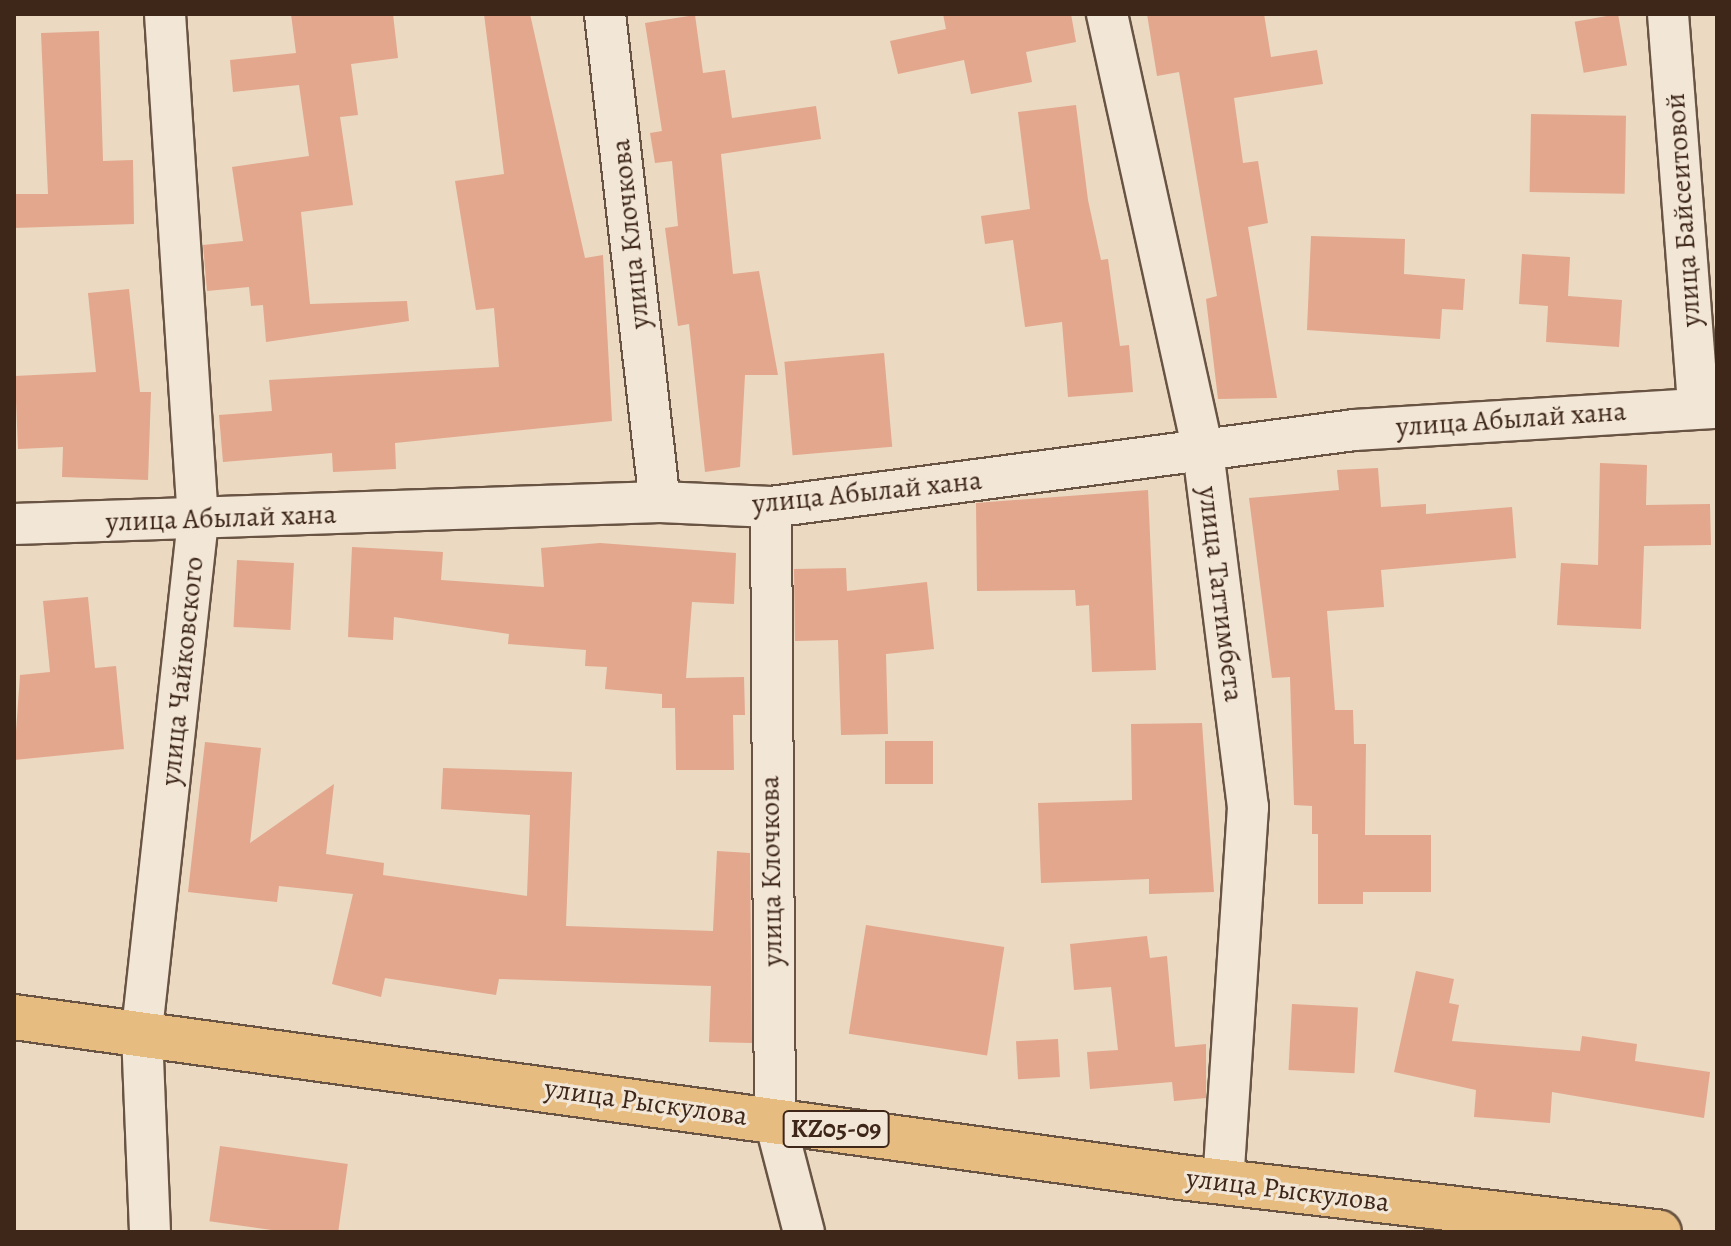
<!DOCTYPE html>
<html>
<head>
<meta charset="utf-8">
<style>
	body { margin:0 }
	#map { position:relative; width:1731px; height:1246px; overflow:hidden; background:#ebd9c1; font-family:Alegreya,serif }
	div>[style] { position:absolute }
	.building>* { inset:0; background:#e2a78d; transform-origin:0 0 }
	.roads { filter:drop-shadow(2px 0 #695443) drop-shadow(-2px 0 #695443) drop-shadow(0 2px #695443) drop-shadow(0 -2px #695443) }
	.minor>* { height:40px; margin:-20px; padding:0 20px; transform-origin:20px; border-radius:20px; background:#f2e6d7 }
	.major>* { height:44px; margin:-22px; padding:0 22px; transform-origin:22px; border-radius:22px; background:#e6bc80 }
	span { translate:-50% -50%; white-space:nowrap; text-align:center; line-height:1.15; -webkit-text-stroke:6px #f2e6d7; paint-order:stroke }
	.shield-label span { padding:2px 6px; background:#f2e6d7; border:2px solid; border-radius:6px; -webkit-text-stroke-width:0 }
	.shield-label { font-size:26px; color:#3e2719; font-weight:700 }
	.street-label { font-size:28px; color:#3e2719 }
	.frame { position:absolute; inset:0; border:16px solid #3e2719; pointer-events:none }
</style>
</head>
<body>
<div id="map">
	<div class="building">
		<i style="clip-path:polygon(291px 14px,393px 14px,398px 58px,351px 64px,358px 115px,340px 117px,353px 205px,301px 212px,310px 304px,407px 301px,409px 321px,266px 342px,263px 305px,251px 306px,249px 287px,207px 291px,203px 245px,243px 241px,232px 167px,309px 156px,299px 85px,233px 92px,230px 60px,296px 53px)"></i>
		<i style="clip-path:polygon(484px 14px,530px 14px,585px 258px,603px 255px,612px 421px,395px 443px,396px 469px,333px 472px,332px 453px,223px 462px,219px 415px,272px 411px,269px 380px,499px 367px,494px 308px,476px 310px,455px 181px,504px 174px)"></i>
		<i style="clip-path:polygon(943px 14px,1071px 14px,1076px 42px,1026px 52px,1032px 82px,971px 94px,964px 60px,898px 74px,890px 41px,946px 29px)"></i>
		<i style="clip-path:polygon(1147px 14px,1264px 14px,1271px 57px,1317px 50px,1323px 84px,1234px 98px,1243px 163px,1258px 161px,1268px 223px,1248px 227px,1277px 398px,1218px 399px,1206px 299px,1217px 296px,1179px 72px,1157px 76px)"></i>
		<i style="left:1618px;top:14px;width:52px;height:44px;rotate:80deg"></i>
		<i style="clip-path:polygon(695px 15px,703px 73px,725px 70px,732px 118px,816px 106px,821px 139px,721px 154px,733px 274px,759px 271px,778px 375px,745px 375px,740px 467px,705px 472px,689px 324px,678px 326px,665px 228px,678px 226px,672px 161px,655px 163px,650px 133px,662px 131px,645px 23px)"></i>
		<i style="clip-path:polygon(99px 31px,103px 161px,133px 160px,134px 224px,14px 228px,14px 194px,48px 194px,41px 33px)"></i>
		<i style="clip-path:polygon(1076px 105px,1088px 200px,1101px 260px,1108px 259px,1120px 346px,1129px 345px,1133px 392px,1068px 397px,1062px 322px,1025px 327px,1013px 240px,985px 244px,981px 216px,1030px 209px,1018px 112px)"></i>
		<i style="left:1531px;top:114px;width:95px;height:78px;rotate:1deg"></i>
		<i style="clip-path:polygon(1311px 236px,1405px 239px,1404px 274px,1465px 279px,1463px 310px,1442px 309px,1440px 339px,1307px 330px)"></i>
		<i style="clip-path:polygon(1522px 254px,1570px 257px,1568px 296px,1622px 300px,1619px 347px,1546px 342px,1548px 306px,1519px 304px)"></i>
		<i style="clip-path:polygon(129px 289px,140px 392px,151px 392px,148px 480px,62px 477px,63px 447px,18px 449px,15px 376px,96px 372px,88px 293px)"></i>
		<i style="left:884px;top:353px;width:94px;height:100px;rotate:85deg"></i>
		<i style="clip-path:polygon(1600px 463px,1647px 465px,1646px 505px,1710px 504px,1711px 545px,1644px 546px,1641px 629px,1557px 625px,1561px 563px,1598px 565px)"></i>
		<i style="clip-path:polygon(1378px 468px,1381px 507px,1426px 504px,1426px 514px,1512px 507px,1516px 558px,1381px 570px,1384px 607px,1327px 611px,1335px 710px,1353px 710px,1354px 744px,1366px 744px,1365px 835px,1431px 835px,1431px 892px,1363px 892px,1363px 904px,1318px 904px,1318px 834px,1312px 834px,1312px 806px,1294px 805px,1290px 677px,1272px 678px,1249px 498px,1339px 490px,1337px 470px)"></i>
		<i style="clip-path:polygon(1148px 490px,1156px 670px,1092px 672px,1089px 605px,1076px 606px,1075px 590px,977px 591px,976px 503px)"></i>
		<i style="clip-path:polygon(600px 543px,736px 553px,734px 604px,692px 602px,686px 678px,744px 677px,745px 715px,733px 715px,734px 770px,676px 770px,675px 708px,662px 708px,662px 694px,605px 689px,607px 667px,585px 666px,586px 650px,508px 644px,509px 634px,394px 617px,393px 640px,348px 637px,352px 547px,443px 552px,441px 580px,544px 587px,541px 548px)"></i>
		<i style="left:237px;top:560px;width:57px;height:67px;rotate:3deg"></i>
		<i style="clip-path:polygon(846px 568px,847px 591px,927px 582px,934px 649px,886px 654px,888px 734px,841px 735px,838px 640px,795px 641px,794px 569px)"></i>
		<i style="clip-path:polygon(88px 597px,95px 668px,116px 666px,124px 749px,14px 760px,20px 675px,50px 672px,43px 601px)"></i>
		<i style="clip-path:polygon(1202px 723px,1214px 892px,1149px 894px,1149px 879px,1041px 883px,1038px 803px,1132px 800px,1131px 724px)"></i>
		<i style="left:885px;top:741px;width:48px;height:43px"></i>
		<i style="clip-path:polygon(205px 742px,261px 748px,250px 843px,334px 784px,326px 854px,384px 863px,383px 875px,527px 896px,530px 815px,441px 809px,443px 768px,572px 772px,566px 926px,713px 931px,717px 851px,750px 853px,752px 1043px,709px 1042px,711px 986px,499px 979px,496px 995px,385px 978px,381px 997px,332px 984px,353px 894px,279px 886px,277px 902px,188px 892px)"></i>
		<i style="left:866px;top:925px;width:140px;height:110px;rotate:9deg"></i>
		<i style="clip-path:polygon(1147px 936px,1150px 958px,1167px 956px,1175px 1047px,1206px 1044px,1206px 1098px,1174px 1101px,1172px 1082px,1090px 1089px,1087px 1052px,1118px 1050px,1111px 987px,1074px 990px,1070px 944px)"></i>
		<i style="clip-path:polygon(1416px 971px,1454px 979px,1449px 1003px,1459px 1005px,1452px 1041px,1580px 1051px,1582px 1036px,1637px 1044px,1635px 1061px,1710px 1072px,1704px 1118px,1552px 1092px,1550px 1123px,1474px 1117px,1476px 1090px,1394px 1072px)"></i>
		<i style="left:1292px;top:1004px;width:66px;height:66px;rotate:3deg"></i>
		<i style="left:1058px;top:1039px;width:38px;height:42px;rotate:87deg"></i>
		<i style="left:220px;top:1146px;width:129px;height:76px;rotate:8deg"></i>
	</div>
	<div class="roads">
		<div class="minor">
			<i style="left:605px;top:14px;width:491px;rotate:83.6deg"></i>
			<i style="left:1107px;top:14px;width:447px;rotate:77.6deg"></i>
			<i style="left:1203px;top:451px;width:359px;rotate:82.8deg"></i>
			<i style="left:1248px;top:807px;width:376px;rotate:93.8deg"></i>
			<i style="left:1668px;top:14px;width:393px;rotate:85.6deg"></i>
			<i style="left:771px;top:507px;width:614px;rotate:89.63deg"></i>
			<i style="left:775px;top:1121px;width:115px;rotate:75.4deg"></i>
			<i style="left:14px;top:524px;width:646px;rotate:-1.95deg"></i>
			<i style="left:660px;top:502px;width:111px;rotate:2.6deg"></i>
			<i style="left:771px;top:507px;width:588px;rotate:-7.52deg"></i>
			<i style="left:1354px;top:430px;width:364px;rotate:-3.5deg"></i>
			<i style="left:150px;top:1232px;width:202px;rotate:-92.3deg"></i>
			<i style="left:142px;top:1030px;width:513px;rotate:-83.73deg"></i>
			<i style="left:198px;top:520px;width:507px;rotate:-93.73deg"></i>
		</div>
		<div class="major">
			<i style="left:14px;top:1017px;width:1177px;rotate:7.81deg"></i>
			<i style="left:1180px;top:1177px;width:482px;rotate:6.6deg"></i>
		</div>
	</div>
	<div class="shield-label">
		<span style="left:836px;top:1129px">KZ05-09</span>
	</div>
	<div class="street-label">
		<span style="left:1683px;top:210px;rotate:-94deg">улица Байсеитовой</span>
		<span style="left:630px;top:234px;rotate:-96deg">улица Клочкова</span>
		<span style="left:1511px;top:419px;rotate:-4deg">улица Абылай хана</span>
		<span style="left:867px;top:492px;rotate:-6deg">улица Абылай хана</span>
		<span style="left:221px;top:518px;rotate:-2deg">улица Абылай хана</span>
		<span style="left:1221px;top:594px;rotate:83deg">улица Таттимбета</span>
		<span style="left:182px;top:671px;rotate:-84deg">улица Чайковского</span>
		<span style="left:771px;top:871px;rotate:-91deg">улица Клочкова</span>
		<span style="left:646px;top:1102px;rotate:8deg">улица Рыскулова</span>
		<span style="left:1288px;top:1190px;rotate:7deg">улица Рыскулова</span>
	</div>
	<div class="frame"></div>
</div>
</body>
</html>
